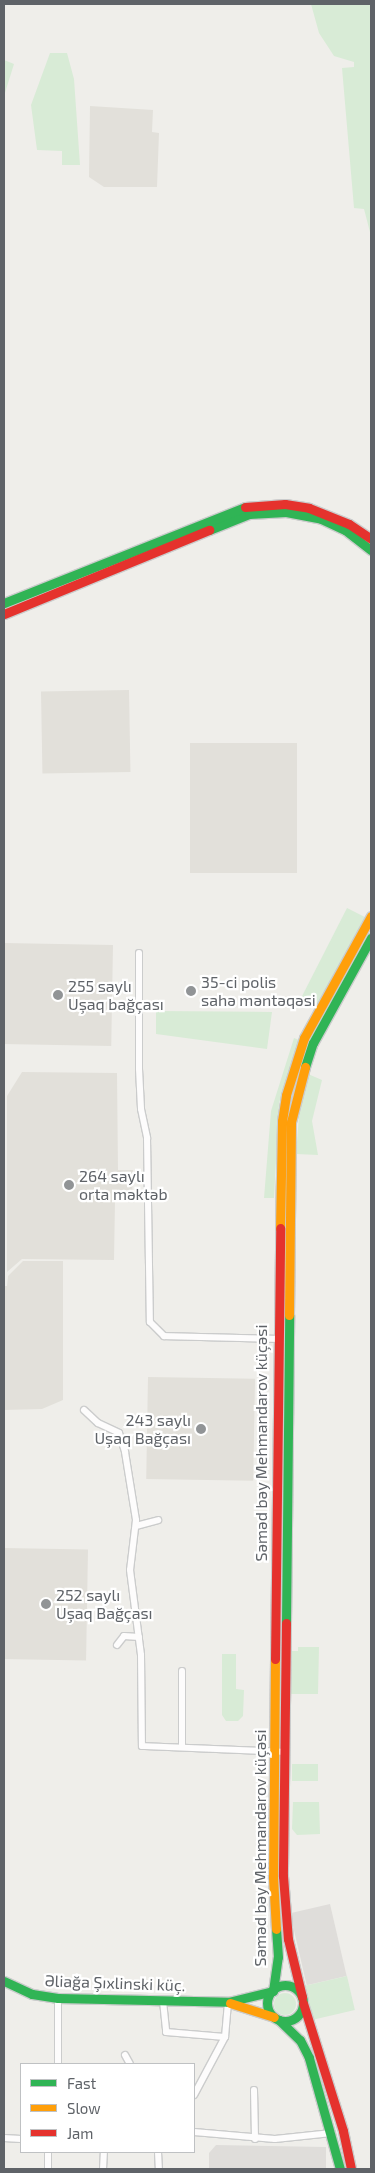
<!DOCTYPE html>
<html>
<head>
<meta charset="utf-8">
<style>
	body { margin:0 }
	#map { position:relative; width:375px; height:2173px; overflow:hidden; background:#efeeea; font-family:"Exo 2",sans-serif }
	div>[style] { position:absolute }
	.industrial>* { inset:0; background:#dfddda; transform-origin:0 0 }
	.education>* { inset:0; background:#e2e0da; transform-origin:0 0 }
	.green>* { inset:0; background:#d8ebd6; transform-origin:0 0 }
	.round { border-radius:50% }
	.roads { filter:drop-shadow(1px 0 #cbcccc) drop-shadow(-1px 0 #cbcccc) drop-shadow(0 1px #cbcccc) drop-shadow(0 -1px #cbcccc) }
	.street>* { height:6px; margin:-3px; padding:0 3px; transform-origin:3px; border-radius:3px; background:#fdfcfc }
	.fast>* { height:9px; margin:-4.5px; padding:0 4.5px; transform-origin:4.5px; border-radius:4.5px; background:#30b455 }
	.fast>.ring { margin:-4.5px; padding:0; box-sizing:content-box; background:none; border:9px solid #30b455; border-radius:50% }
	.slow>* { height:9px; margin:-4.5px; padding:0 4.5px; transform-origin:4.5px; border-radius:4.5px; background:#ff9f0a }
	.jam>* { height:9px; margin:-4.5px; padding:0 4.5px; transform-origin:4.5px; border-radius:4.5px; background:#e5322d }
	.dots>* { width:14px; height:14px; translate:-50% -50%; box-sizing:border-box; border:2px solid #fff; border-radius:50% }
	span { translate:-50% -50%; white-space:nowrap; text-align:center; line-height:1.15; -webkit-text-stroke:4.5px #fff; paint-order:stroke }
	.poi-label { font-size:16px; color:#5f6368 }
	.left { translate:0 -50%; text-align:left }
	.right { translate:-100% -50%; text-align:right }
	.street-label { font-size:16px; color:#5f6368 }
	.frame { position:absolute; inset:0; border:5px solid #5f6368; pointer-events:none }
	.legend { position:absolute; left:20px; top:2063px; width:175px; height:90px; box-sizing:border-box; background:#fff; border:1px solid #bfc1c3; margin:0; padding:6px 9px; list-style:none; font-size:15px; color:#5f6368 }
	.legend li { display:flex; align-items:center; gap:10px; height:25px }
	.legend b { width:25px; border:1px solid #bfc1c3 }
</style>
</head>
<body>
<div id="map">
	<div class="industrial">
		<i style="left:330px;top:1904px;width:74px;height:41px;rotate:77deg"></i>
		<i style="clip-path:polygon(216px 2145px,326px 2147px,326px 2169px,209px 2169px,209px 2153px)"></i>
	</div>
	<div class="education">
		<i style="clip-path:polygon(90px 106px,153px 110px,152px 132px,159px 133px,157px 187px,104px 187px,89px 177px)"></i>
		<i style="left:129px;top:690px;width:82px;height:88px;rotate:89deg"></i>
		<i style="left:297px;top:743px;width:130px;height:107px;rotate:90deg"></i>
		<i style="left:4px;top:943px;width:109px;height:101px;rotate:1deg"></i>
		<i style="clip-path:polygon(22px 1072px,117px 1073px,118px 1170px,133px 1170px,132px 1200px,115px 1201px,114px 1260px,22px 1259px,7px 1272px,7px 1096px)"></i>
		<i style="clip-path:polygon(23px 1261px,63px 1261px,63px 1400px,42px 1409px,4px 1410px,4px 1286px,7px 1286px,8px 1276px)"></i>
		<i style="left:148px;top:1377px;width:107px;height:102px;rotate:1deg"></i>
		<i style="left:4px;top:1548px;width:84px;height:111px;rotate:1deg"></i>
	</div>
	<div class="green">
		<i style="clip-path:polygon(311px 4px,371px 4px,371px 236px,364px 209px,354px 208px,342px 68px,354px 67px,354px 62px,334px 56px,319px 33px)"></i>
		<i style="clip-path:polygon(50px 53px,67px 53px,74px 79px,80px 165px,62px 165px,62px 151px,37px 150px,31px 105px)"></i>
		<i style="clip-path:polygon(4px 60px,14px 64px,4px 96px)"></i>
		<i style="left:347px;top:908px;width:20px;height:100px;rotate:27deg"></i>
		<i style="clip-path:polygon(156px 1011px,272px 1012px,267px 1049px,156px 1034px)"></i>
		<i style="clip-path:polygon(294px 1038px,299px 1040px,279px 1103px,274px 1198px,264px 1198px,271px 1111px)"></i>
		<i style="clip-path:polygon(308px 1074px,322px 1080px,312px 1121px,318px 1155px,296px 1154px,300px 1104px)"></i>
		<i style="clip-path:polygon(298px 1647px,319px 1647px,318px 1694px,290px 1694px,291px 1651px,298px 1651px)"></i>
		<i style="clip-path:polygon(222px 1654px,236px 1654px,236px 1689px,244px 1690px,243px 1716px,238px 1721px,226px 1721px,222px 1715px)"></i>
		<i style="left:292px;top:1764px;width:26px;height:17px"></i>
		<i style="clip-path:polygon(293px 1802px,319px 1802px,320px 1834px,297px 1835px,292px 1829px)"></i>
		<i style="left:347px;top:1976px;width:35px;height:43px;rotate:77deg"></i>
		<i class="round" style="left:274px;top:1993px;width:22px;height:22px"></i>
	</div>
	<div class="roads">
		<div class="street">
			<i style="left:139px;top:953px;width:116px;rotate:90deg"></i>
			<i style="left:139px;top:1069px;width:40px;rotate:87.1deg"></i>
			<i style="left:141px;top:1109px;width:30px;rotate:78deg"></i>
			<i style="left:147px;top:1138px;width:184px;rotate:89.1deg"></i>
			<i style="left:150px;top:1322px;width:20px;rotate:45deg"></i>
			<i style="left:164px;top:1336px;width:113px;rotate:1.5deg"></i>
			<i style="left:84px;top:1410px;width:19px;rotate:43deg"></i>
			<i style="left:98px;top:1423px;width:23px;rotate:25deg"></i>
			<i style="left:119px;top:1433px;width:20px;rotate:72deg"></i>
			<i style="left:125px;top:1452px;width:69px;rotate:80.8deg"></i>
			<i style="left:136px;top:1520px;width:50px;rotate:96.8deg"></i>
			<i style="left:130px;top:1570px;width:86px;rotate:82.6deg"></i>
			<i style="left:141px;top:1655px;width:91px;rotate:89.4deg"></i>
			<i style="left:142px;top:1746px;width:143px;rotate:2.4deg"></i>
			<i style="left:136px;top:1526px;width:23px;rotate:-15deg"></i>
			<i style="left:117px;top:1645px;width:11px;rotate:-52deg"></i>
			<i style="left:124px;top:1636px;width:15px;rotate:4deg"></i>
			<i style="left:182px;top:1671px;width:76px;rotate:90deg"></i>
			<i style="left:58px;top:1998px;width:66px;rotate:90deg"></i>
			<i style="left:163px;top:2001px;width:31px;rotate:84deg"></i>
			<i style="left:166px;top:2032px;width:59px;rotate:4.8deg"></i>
			<i style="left:125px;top:2055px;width:10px;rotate:61deg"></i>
			<i style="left:254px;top:2090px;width:49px;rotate:88.8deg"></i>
			<i style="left:194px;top:2095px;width:66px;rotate:-61.9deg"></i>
			<i style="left:225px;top:2037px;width:35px;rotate:-85deg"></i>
			<i style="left:194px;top:2132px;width:81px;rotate:4.9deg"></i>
			<i style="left:275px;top:2139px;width:57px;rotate:-6deg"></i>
			<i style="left:4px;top:2138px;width:17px;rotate:3deg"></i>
			<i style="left:158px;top:2152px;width:17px;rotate:87deg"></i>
			<i style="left:48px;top:2169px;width:17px;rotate:-90deg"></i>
			<i style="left:103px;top:2169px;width:17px;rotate:-87deg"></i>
		</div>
		<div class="fast">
			<i style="left:209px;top:530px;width:43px;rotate:-21.8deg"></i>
			<i style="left:249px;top:514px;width:37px;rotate:-3deg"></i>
			<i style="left:286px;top:512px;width:36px;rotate:11deg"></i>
			<i style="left:321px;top:519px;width:26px;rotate:25deg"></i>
			<i style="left:345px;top:530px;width:33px;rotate:38deg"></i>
			<i style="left:4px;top:603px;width:259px;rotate:-21.7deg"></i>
			<i style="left:305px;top:1067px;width:25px;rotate:-72deg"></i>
			<i style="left:313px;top:1043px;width:120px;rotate:-61.1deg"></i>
			<i style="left:286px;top:1623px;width:308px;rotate:-89.4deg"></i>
			<i style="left:4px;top:1981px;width:31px;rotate:25deg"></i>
			<i style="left:32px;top:1994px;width:26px;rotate:9deg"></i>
			<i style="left:58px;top:1998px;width:170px;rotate:1.3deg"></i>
			<i style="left:228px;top:2002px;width:46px;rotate:-13.7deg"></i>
			<i style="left:273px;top:1991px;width:34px;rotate:-82deg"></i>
			<i style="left:278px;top:1957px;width:28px;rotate:-94deg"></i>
			<i class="ring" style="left:267px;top:1985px;width:27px;height:27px"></i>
			<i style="left:279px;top:2020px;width:29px;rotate:44deg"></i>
			<i style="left:300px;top:2040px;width:20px;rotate:63deg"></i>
			<i style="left:309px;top:2058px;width:115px;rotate:74.4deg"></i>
		</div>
		<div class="slow">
			<i style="left:280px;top:1228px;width:107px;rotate:-88.9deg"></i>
			<i style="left:282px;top:1121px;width:26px;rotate:-81deg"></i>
			<i style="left:286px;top:1095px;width:60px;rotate:-72.5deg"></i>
			<i style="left:304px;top:1038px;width:139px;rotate:-61.2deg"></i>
			<i style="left:289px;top:1315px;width:193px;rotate:-89.4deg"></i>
			<i style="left:291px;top:1122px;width:57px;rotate:-75.7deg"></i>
			<i style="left:275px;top:1659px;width:218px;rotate:90.5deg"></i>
			<i style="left:273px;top:1877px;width:52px;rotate:86.7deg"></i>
			<i style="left:230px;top:2003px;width:46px;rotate:17.7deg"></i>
		</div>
		<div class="jam">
			<i style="left:245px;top:507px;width:40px;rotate:-4.3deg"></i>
			<i style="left:285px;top:504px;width:24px;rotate:9deg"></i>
			<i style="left:309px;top:508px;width:43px;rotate:21.8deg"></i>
			<i style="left:349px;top:524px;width:27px;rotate:34deg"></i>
			<i style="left:4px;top:614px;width:222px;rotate:-22.3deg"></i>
			<i style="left:286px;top:1623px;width:253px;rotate:90.7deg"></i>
			<i style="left:283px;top:1876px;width:63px;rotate:85.5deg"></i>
			<i style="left:288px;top:1939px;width:60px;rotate:76.4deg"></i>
			<i style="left:275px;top:1659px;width:431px;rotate:-89.3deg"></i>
			<i style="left:303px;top:2003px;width:134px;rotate:72.6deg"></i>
			<i style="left:343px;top:2131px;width:39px;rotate:78deg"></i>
		</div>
	</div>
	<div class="dots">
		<i style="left:191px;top:991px;background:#919496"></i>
		<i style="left:58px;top:995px;background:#919496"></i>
		<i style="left:69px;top:1185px;background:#919496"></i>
		<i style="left:201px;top:1429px;background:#919496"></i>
		<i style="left:46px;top:1604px;background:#919496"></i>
	</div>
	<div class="poi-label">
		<span class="left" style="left:201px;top:991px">35-ci polis<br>sahə məntəqəsi</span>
		<span class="left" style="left:68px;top:995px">255 saylı<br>Uşaq bağçası</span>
		<span class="left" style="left:79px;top:1185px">264 saylı<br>orta məktəb</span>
		<span class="right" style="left:191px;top:1429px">243 saylı<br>Uşaq Bağçası</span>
		<span class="left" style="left:56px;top:1604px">252 saylı<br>Uşaq Bağçası</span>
	</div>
	<div class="street-label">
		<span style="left:261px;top:1443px;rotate:-90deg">Səməd bəy Mehmandarov küçəsi</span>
		<span style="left:260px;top:1848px;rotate:-90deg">Səməd bəy Mehmandarov küçəsi</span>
		<span style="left:115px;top:1983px;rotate:2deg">Əliağa Şıxlinski küç.</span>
	</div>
	<div class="frame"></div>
	<ul class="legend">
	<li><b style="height:6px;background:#30b455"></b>Fast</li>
	<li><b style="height:6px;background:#ff9f0a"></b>Slow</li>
	<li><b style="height:6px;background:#e5322d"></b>Jam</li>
	</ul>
</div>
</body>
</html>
